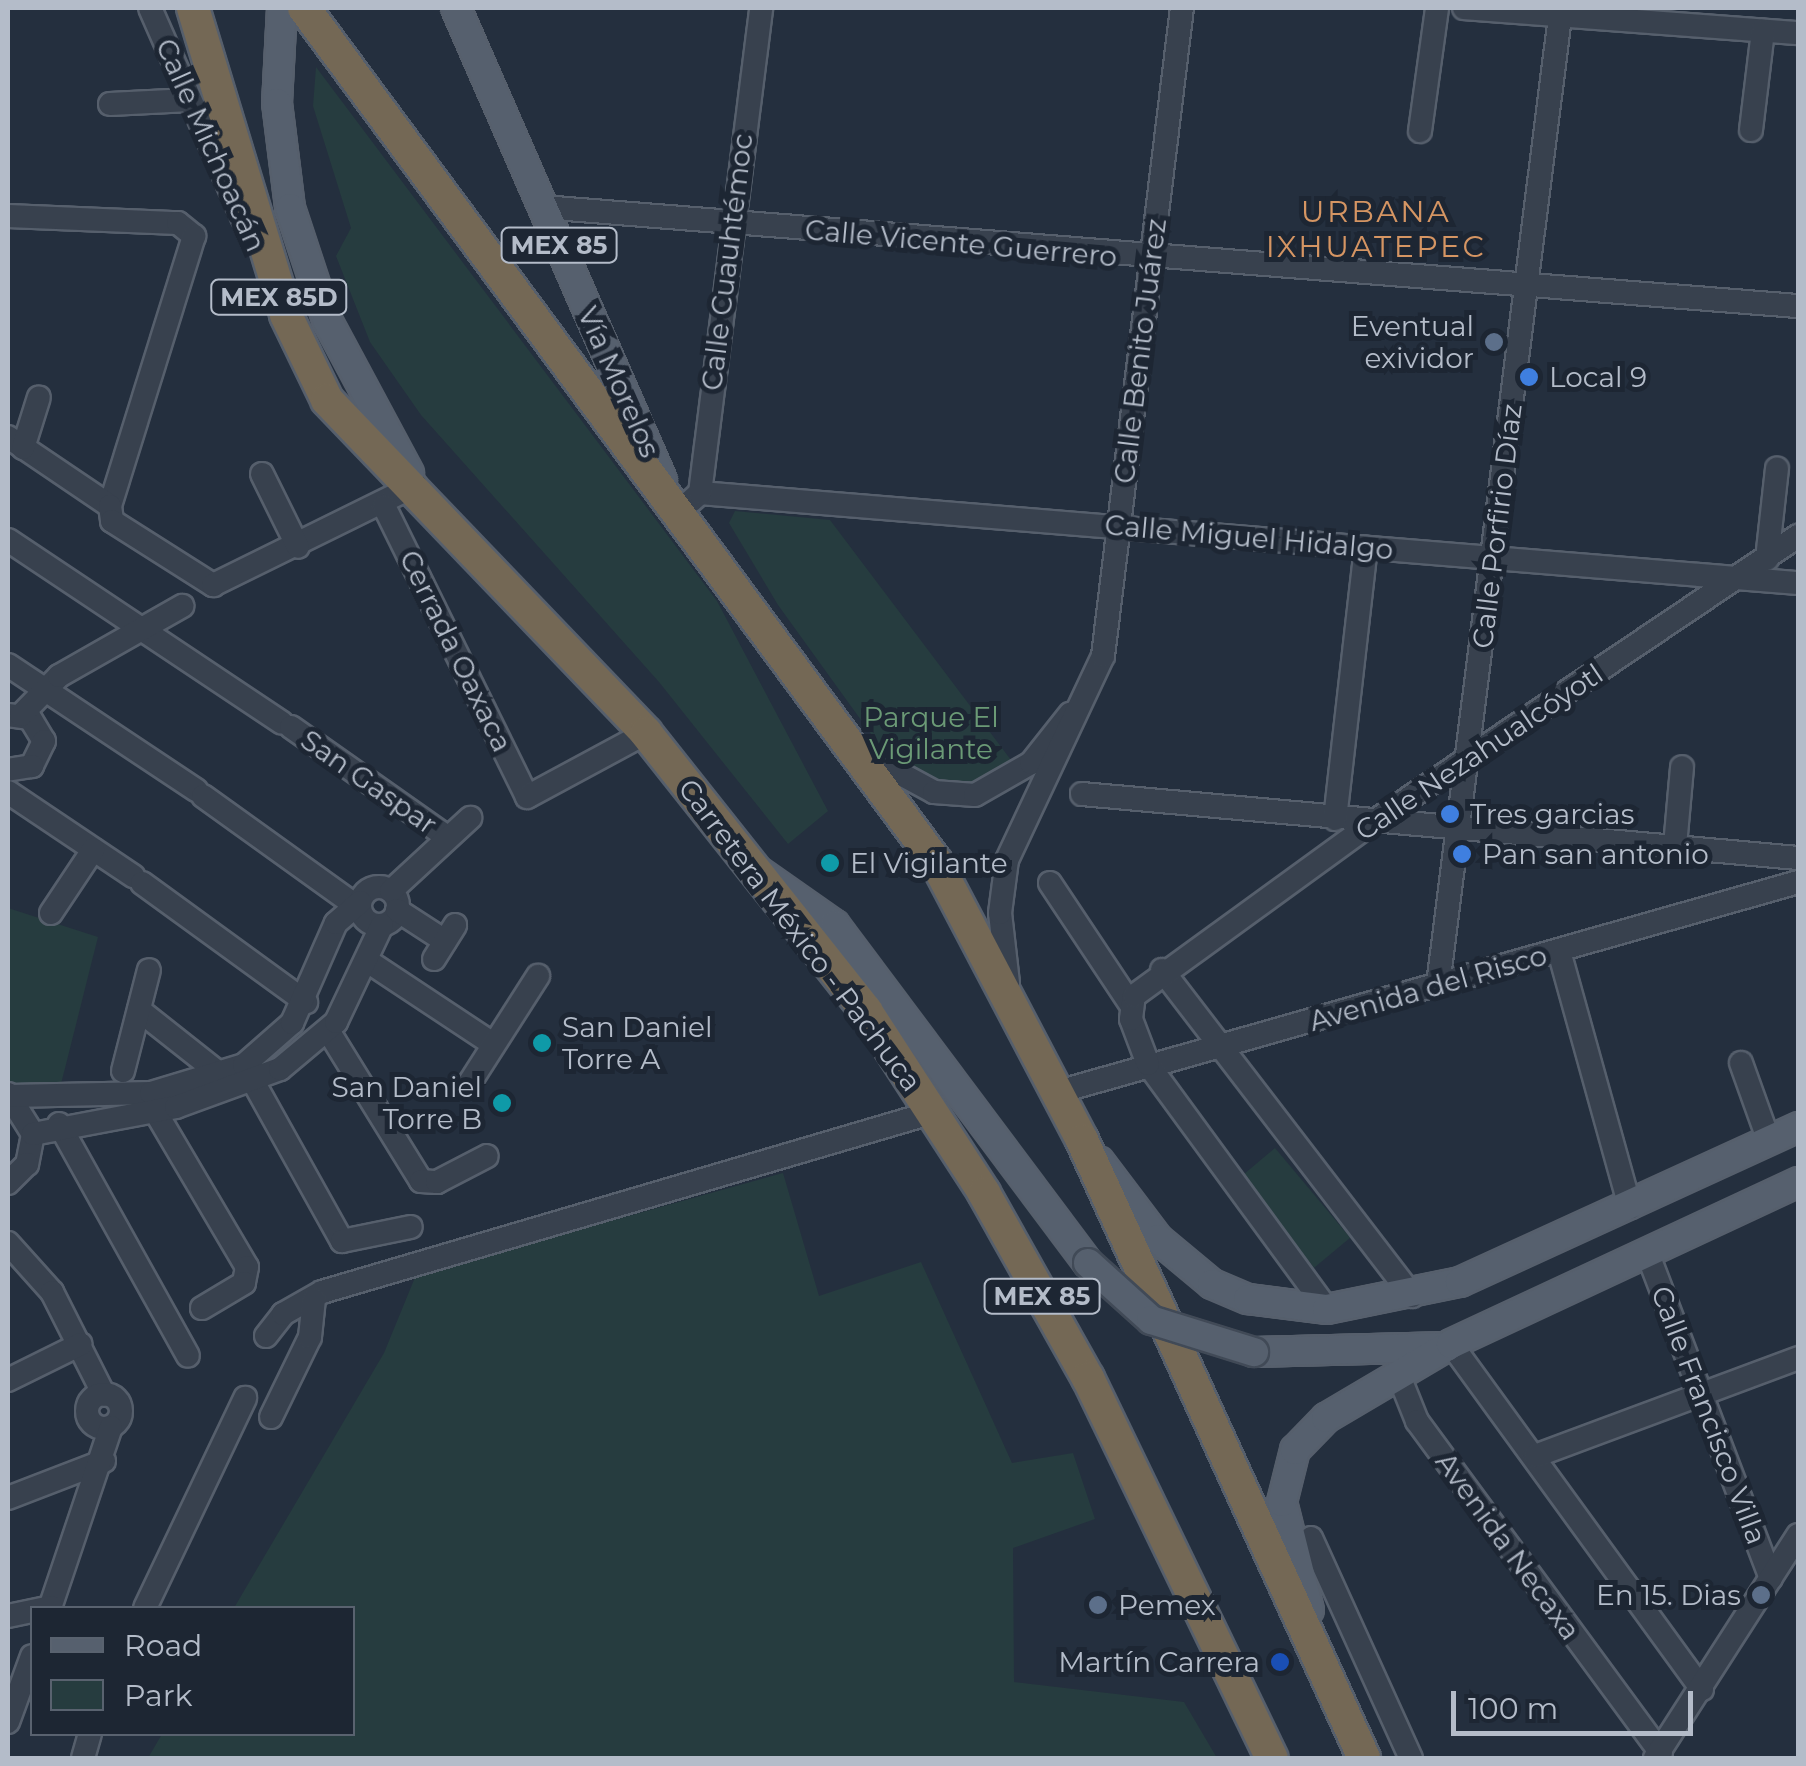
<!DOCTYPE html>
<html>
<head>
<meta charset="utf-8">
<style>
	body { margin:0 }
	#map { position:relative; width:1806px; height:1766px; overflow:hidden; background:#242f3e; font-family:Montserrat,sans-serif }
	div>[style] { position:absolute }
	.green>* { inset:0; background:#263c3f; transform-origin:0 0 }
	.roads { filter:drop-shadow(2px 0 #565f6c) drop-shadow(-2px 0 #565f6c) drop-shadow(0 2px #565f6c) drop-shadow(0 -2px #565f6c) }
	.minor>* { height:22px; margin:-11px; padding:0 11px; transform-origin:11px; border-radius:11px; background:#38414e }
	.minor>.ring { margin:-11px; padding:0; box-sizing:content-box; background:none; border:22px solid #38414e; border-radius:50% }
	.major>* { height:28px; margin:-14px; padding:0 14px; transform-origin:14px; border-radius:14px; background:#56606e }
	.highway>* { height:32px; margin:-16px; padding:0 16px; transform-origin:16px; border-radius:16px; background:#746855 }
	.bridges { filter:drop-shadow(2px 0 #414a57) drop-shadow(-2px 0 #414a57) drop-shadow(0 2px #414a57) drop-shadow(0 -2px #414a57) }
	.major-bridge>* { height:28px; margin:-14px; padding:0 14px; transform-origin:14px; border-radius:14px; background:#56606e }
	.dots>* { width:28px; height:28px; translate:-50% -50%; box-sizing:border-box; border:5px solid #1d2633; border-radius:50% }
	span { translate:-50% -50%; white-space:nowrap; text-align:center; line-height:1.15; -webkit-text-stroke:10px #1d2633; paint-order:stroke }
	.shield-label span { padding:2px 8px; background:#1d2633; border:2px solid; border-radius:8px; -webkit-text-stroke-width:0 }
	.shield-label { font-size:25px; color:#b4bcc9; font-weight:700 }
	.street-label { font-size:28px; color:#b4bcc9 }
	.poi-label { font-size:28px; color:#b4bcc9 }
	.right { translate:-100% -50%; text-align:right }
	.left { translate:0 -50%; text-align:left }
	.park-label { font-size:28px; color:#6b9a76 }
	.neighbourhood-label { font-size:30px; color:#d59563; letter-spacing:2.5px }
	.frame { position:absolute; inset:0; border:10px solid #b4bcc9; pointer-events:none }
	.legend { position:absolute; left:30px; top:1606px; width:325px; height:130px; box-sizing:border-box; background:#1d2633; border:2px solid #59626f; margin:0; padding:12px 18px; list-style:none; font-size:30px; color:#b4bcc9 }
	.legend li { display:flex; align-items:center; gap:20px; height:50px }
	.legend b { width:50px; border:2px solid #59626f }
	.scale { position:absolute; left:1451px; top:1691px; width:242px; height:45px; box-sizing:border-box; border:5px solid #b4bcc9; border-top:0; padding-left:12px; font-size:30px; line-height:35px; white-space:nowrap; color:#b4bcc9; -webkit-text-stroke:8px #1d2633; paint-order:stroke }
</style>
</head>
<body>
<div id="map">
	<div class="green">
		<i style="clip-path:polygon(316px 67px,717px 601px,828px 811px,788px 844px,659px 682px,421px 415px,370px 342px,336px 256px,351px 228px,313px 106px)"></i>
		<i style="clip-path:polygon(735px 511px,830px 520px,1014px 764px,963px 793px,897px 770px,778px 605px,729px 523px)"></i>
		<i style="clip-path:polygon(8px 908px,98px 937px,59px 1092px,8px 1086px)"></i>
		<i style="left:1275px;top:1148px;width:117px;height:47px;rotate:50deg"></i>
		<i style="clip-path:polygon(783px 1173px,819px 1296px,921px 1262px,1012px 1463px,1073px 1453px,1095px 1519px,1013px 1548px,1014px 1682px,1184px 1702px,1217px 1758px,148px 1758px,162px 1734px,352px 1734px,352px 1608px,234px 1608px,384px 1353px,416px 1275px)"></i>
	</div>
	<div class="roads">
		<div class="minor">
			<i style="left:150px;top:8px;width:256px;rotate:66.2deg"></i>
			<i style="left:1464px;top:8px;width:335px;rotate:4.3deg"></i>
			<i style="left:110px;top:104px;width:80px;rotate:-2.9deg"></i>
			<i style="left:1751px;top:130px;width:100px;rotate:-83.1deg"></i>
			<i style="left:1420px;top:131px;width:124px;rotate:-82.1deg"></i>
			<i style="left:542px;top:207px;width:1260px;rotate:4.51deg"></i>
			<i style="left:8px;top:216px;width:170px;rotate:2.4deg"></i>
			<i style="left:178px;top:223px;width:21px;rotate:39deg"></i>
			<i style="left:194px;top:236px;width:283px;rotate:107.3deg"></i>
			<i style="left:8px;top:437px;width:123px;rotate:34.1deg"></i>
			<i style="left:110px;top:506px;width:15px;rotate:82deg"></i>
			<i style="left:112px;top:521px;width:120px;rotate:32.4deg"></i>
			<i style="left:213px;top:585px;width:226px;rotate:-26.2deg"></i>
			<i style="left:23px;top:448px;width:53px;rotate:-72.6deg"></i>
			<i style="left:262px;top:474px;width:81px;rotate:63.7deg"></i>
			<i style="left:700px;top:493px;width:1102px;rotate:4.69deg"></i>
			<i style="left:691px;top:501px;width:12px;rotate:-42deg"></i>
			<i style="left:700px;top:493px;width:489px;rotate:-82.8deg"></i>
			<i style="left:384px;top:506px;width:324px;rotate:63.8deg"></i>
			<i style="left:527px;top:797px;width:135px;rotate:-28.3deg"></i>
			<i style="left:8px;top:540px;width:329px;rotate:33.7deg"></i>
			<i style="left:1767px;top:559px;width:91px;rotate:-83.7deg"></i>
			<i style="left:8px;top:665px;width:226px;rotate:33.6deg"></i>
			<i style="left:8px;top:715px;width:22px;rotate:8deg"></i>
			<i style="left:30px;top:718px;width:27px;rotate:59deg"></i>
			<i style="left:44px;top:741px;width:28px;rotate:116deg"></i>
			<i style="left:32px;top:766px;width:24px;rotate:171deg"></i>
			<i style="left:21px;top:715px;width:54px;rotate:-45.7deg"></i>
			<i style="left:59px;top:676px;width:142px;rotate:-29.6deg"></i>
			<i style="left:291px;top:727px;width:191px;rotate:35.2deg"></i>
			<i style="left:862px;top:753px;width:82px;rotate:28.4deg"></i>
			<i style="left:934px;top:792px;width:41px;rotate:4.2deg"></i>
			<i style="left:975px;top:795px;width:64px;rotate:-29.7deg"></i>
			<i style="left:1031px;top:763px;width:63px;rotate:-51.5deg"></i>
			<i style="left:8px;top:792px;width:151px;rotate:33.9deg"></i>
			<i style="left:1082px;top:794px;width:719px;rotate:5.11deg"></i>
			<i style="left:203px;top:796px;width:183px;rotate:35.7deg"></i>
			<i style="left:1335px;top:819px;width:273px;rotate:-83.5deg"></i>
			<i style="left:1675px;top:846px;width:79px;rotate:-84.9deg"></i>
			<i style="left:142px;top:883px;width:203px;rotate:36deg"></i>
			<i style="left:1050px;top:883px;width:146px;rotate:56.4deg"></i>
			<i class="ring" style="left:360px;top:887px;width:16px;height:16px"></i>
			<i style="left:391px;top:891px;width:108px;rotate:-42.7deg"></i>
			<i style="left:397px;top:910px;width:57px;rotate:32.9deg"></i>
			<i style="left:51px;top:913px;width:76px;rotate:-56.3deg"></i>
			<i style="left:1559px;top:951px;width:266px;rotate:74.5deg"></i>
			<i style="left:434px;top:959px;width:40px;rotate:-58deg"></i>
			<i style="left:369px;top:962px;width:149px;rotate:33.5deg"></i>
			<i style="left:1162px;top:970px;width:411px;rotate:52.5deg"></i>
			<i style="left:1008px;top:983px;width:70px;rotate:-96.5deg"></i>
			<i style="left:1000px;top:913px;width:53px;rotate:-82.5deg"></i>
			<i style="left:1007px;top:860px;width:225px;rotate:-64.8deg"></i>
			<i style="left:1103px;top:656px;width:653px;rotate:-83.05deg"></i>
			<i style="left:1438px;top:985px;width:985px;rotate:-82.82deg"></i>
			<i style="left:139px;top:1010px;width:103px;rotate:38.3deg"></i>
			<i style="left:329px;top:1032px;width:175px;rotate:58.3deg"></i>
			<i style="left:421px;top:1181px;width:16px;rotate:4deg"></i>
			<i style="left:437px;top:1182px;width:56px;rotate:-27.5deg"></i>
			<i style="left:1741px;top:1063px;width:83px;rotate:70.3deg"></i>
			<i style="left:123px;top:1071px;width:104px;rotate:-75.6deg"></i>
			<i style="left:254px;top:1083px;width:181px;rotate:60.9deg"></i>
			<i style="left:342px;top:1241px;width:70px;rotate:-11.5deg"></i>
			<i style="left:467px;top:1087px;width:132px;rotate:-57.4deg"></i>
			<i style="left:1058px;top:1092px;width:769px;rotate:-15.84deg"></i>
			<i style="left:8px;top:1094px;width:47px;rotate:58deg"></i>
			<i style="left:33px;top:1134px;width:31px;rotate:101deg"></i>
			<i style="left:27px;top:1164px;width:27px;rotate:135deg"></i>
			<i style="left:10px;top:1096px;width:141px;rotate:-1.2deg"></i>
			<i style="left:151px;top:1093px;width:97px;rotate:-16.8deg"></i>
			<i style="left:244px;top:1065px;width:64px;rotate:-41.2deg"></i>
			<i style="left:292px;top:1023px;width:109px;rotate:-66.3deg"></i>
			<i style="left:336px;top:923px;width:32px;rotate:-41deg"></i>
			<i style="left:155px;top:1111px;width:181px;rotate:59.5deg"></i>
			<i style="left:247px;top:1267px;width:16px;rotate:101deg"></i>
			<i style="left:244px;top:1283px;width:49px;rotate:149.2deg"></i>
			<i style="left:59px;top:1124px;width:265px;rotate:60.9deg"></i>
			<i style="left:33px;top:1134px;width:146px;rotate:-10.7deg"></i>
			<i style="left:176px;top:1107px;width:111px;rotate:-20.1deg"></i>
			<i style="left:280px;top:1069px;width:73px;rotate:-40deg"></i>
			<i style="left:336px;top:1022px;width:107px;rotate:-64.6deg"></i>
			<i style="left:8px;top:1243px;width:66px;rotate:48.1deg"></i>
			<i style="left:52px;top:1292px;width:115px;rotate:63.2deg"></i>
			<i style="left:1647px;top:1252px;width:349px;rotate:69.2deg"></i>
			<i style="left:1327px;top:1309px;width:303px;rotate:-126.2deg"></i>
			<i style="left:1148px;top:1064px;width:48px;rotate:-110.7deg"></i>
			<i style="left:1131px;top:1019px;width:23px;rotate:-83deg"></i>
			<i style="left:1134px;top:996px;width:294px;rotate:-36deg"></i>
			<i style="left:1372px;top:823px;width:514px;rotate:-33.97deg"></i>
			<i style="left:266px;top:1336px;width:28px;rotate:-52deg"></i>
			<i style="left:283px;top:1314px;width:45px;rotate:-29.4deg"></i>
			<i style="left:322px;top:1292px;width:638px;rotate:-16.39deg"></i>
			<i style="left:1451px;top:1344px;width:427px;rotate:54deg"></i>
			<i style="left:8px;top:1380px;width:81px;rotate:-26.3deg"></i>
			<i style="left:1401px;top:1381px;width:43px;rotate:68.2deg"></i>
			<i style="left:1417px;top:1421px;width:412px;rotate:53.7deg"></i>
			<i class="ring" style="left:87px;top:1394px;width:12px;height:12px"></i>
			<i style="left:271px;top:1417px;width:89px;rotate:-64deg"></i>
			<i style="left:310px;top:1337px;width:38px;rotate:-84deg"></i>
			<i style="left:1535px;top:1456px;width:281px;rotate:-20.4deg"></i>
			<i style="left:8px;top:1498px;width:103px;rotate:-21.1deg"></i>
			<i style="left:1311px;top:1538px;width:242px;rotate:65.6deg"></i>
			<i style="left:50px;top:1608px;width:191px;rotate:-71.4deg"></i>
			<i style="left:145px;top:1608px;width:233px;rotate:-64.5deg"></i>
			<i style="left:8px;top:1616px;width:44px;rotate:-11.8deg"></i>
			<i style="left:8px;top:1722px;width:70px;rotate:-70deg"></i>
			<i style="left:83px;top:1758px;width:25px;rotate:-74deg"></i>
			<i style="left:1655px;top:1758px;width:265px;rotate:-57.3deg"></i>
		</div>
		<div class="major">
			<i style="left:282px;top:8px;width:95px;rotate:93deg"></i>
			<i style="left:277px;top:103px;width:106px;rotate:82.9deg"></i>
			<i style="left:290px;top:208px;width:118px;rotate:71.7deg"></i>
			<i style="left:327px;top:320px;width:174px;rotate:61.8deg"></i>
			<i style="left:456px;top:8px;width:515px;rotate:66.42deg"></i>
			<i style="left:761px;top:873px;width:90px;rotate:35.1deg"></i>
			<i style="left:835px;top:925px;width:422px;rotate:53.2deg"></i>
			<i style="left:1099px;top:1161px;width:98px;rotate:52.9deg"></i>
			<i style="left:1158px;top:1239px;width:70px;rotate:39.8deg"></i>
			<i style="left:1212px;top:1284px;width:39px;rotate:23deg"></i>
			<i style="left:1248px;top:1299px;width:80px;rotate:7.2deg"></i>
			<i style="left:1327px;top:1309px;width:136px;rotate:-11.5deg"></i>
			<i style="left:1460px;top:1282px;width:372px;rotate:-24.6deg"></i>
			<i style="left:1254px;top:1352px;width:193px;rotate:-1.5deg"></i>
			<i style="left:1309px;top:1610px;width:111px;rotate:-104deg"></i>
			<i style="left:1282px;top:1502px;width:54px;rotate:-76deg"></i>
			<i style="left:1295px;top:1450px;width:45px;rotate:-45.9deg"></i>
			<i style="left:1326px;top:1418px;width:145px;rotate:-30.6deg"></i>
			<i style="left:1451px;top:1344px;width:383px;rotate:-25deg"></i>
		</div>
		<div class="highway">
			<i style="left:193px;top:8px;width:321px;rotate:73.1deg"></i>
			<i style="left:286px;top:315px;width:94px;rotate:64.2deg"></i>
			<i style="left:327px;top:400px;width:461px;rotate:46.2deg"></i>
			<i style="left:646px;top:733px;width:355px;rotate:51.6deg"></i>
			<i style="left:866px;top:1011px;width:217px;rotate:57deg"></i>
			<i style="left:984px;top:1193px;width:212px;rotate:60.7deg"></i>
			<i style="left:1088px;top:1378px;width:422px;rotate:64.2deg"></i>
			<i style="left:304px;top:8px;width:1062px;rotate:53.5deg"></i>
			<i style="left:936px;top:862px;width:314px;rotate:62.3deg"></i>
			<i style="left:1082px;top:1140px;width:679px;rotate:65.47deg"></i>
		</div>
	</div>
	<div class="bridges">
		<div class="major-bridge">
			<i style="left:1088px;top:1263px;width:85px;rotate:42.1deg"></i>
			<i style="left:1151px;top:1320px;width:108px;rotate:17.3deg"></i>
		</div>
	</div>
	<div class="dots">
		<i style="left:1494px;top:342px;background:#5c6f8a"></i>
		<i style="left:1529px;top:377px;background:#3f7fe0"></i>
		<i style="left:1450px;top:814px;background:#3f7fe0"></i>
		<i style="left:1462px;top:854px;background:#3f7fe0"></i>
		<i style="left:830px;top:863px;background:#0f9aa8"></i>
		<i style="left:542px;top:1043px;background:#0f9aa8"></i>
		<i style="left:502px;top:1103px;background:#0f9aa8"></i>
		<i style="left:1761px;top:1595px;background:#5c6f8a"></i>
		<i style="left:1098px;top:1605px;background:#5c6f8a"></i>
		<i style="left:1280px;top:1662px;background:#1a4fb4"></i>
	</div>
	<div class="shield-label">
		<span style="left:559px;top:245px">MEX 85</span>
		<span style="left:279px;top:297px">MEX 85D</span>
		<span style="left:1042px;top:1296px">MEX 85</span>
	</div>
	<div class="street-label">
		<span style="left:211px;top:145px;rotate:66deg">Calle Michoacán</span>
		<span style="left:961px;top:243px;rotate:5deg">Calle Vicente Guerrero</span>
		<span style="left:727px;top:262px;rotate:-83deg">Calle Cuauhtémoc</span>
		<span style="left:1140px;top:351px;rotate:-83deg">Calle Benito Juárez</span>
		<span style="left:619px;top:382px;rotate:66deg">Vía Morelos</span>
		<span style="left:1497px;top:526px;rotate:-83deg">Calle Porfirio Díaz</span>
		<span style="left:1249px;top:537px;rotate:5deg">Calle Miguel Hidalgo</span>
		<span style="left:456px;top:651px;rotate:64deg">Cerrada Oaxaca</span>
		<span style="left:1479px;top:752px;rotate:-34deg">Calle Nezahualcóyotl</span>
		<span style="left:369px;top:782px;rotate:35deg">San Gaspar</span>
		<span style="left:800px;top:935px;rotate:53deg">Carretera México - Pachuca</span>
		<span style="left:1428px;top:988px;rotate:-16deg">Avenida del Risco</span>
		<span style="left:1709px;top:1415px;rotate:69deg">Calle Francisco Villa</span>
		<span style="left:1508px;top:1546px;rotate:54deg">Avenida Necaxa</span>
	</div>
	<div class="poi-label">
		<span class="right" style="left:1474px;top:342px">Eventual<br>exividor</span>
		<span class="left" style="left:1549px;top:377px">Local 9</span>
		<span class="left" style="left:1470px;top:814px">Tres garcias</span>
		<span class="left" style="left:1482px;top:854px">Pan san antonio</span>
		<span class="left" style="left:850px;top:863px">El Vigilante</span>
		<span class="left" style="left:562px;top:1043px">San Daniel<br>Torre A</span>
		<span class="right" style="left:482px;top:1103px">San Daniel<br>Torre B</span>
		<span class="right" style="left:1741px;top:1595px">En 15. Dias</span>
		<span class="left" style="left:1118px;top:1605px">Pemex</span>
		<span class="right" style="left:1260px;top:1662px">Martín Carrera</span>
	</div>
	<div class="park-label">
		<span style="left:931px;top:733px">Parque El<br>Vigilante</span>
	</div>
	<div class="neighbourhood-label">
		<span style="left:1376px;top:229px">URBANA<br>IXHUATEPEC</span>
	</div>
	<div class="frame"></div>
	<ul class="legend">
	<li><b style="height:12px;background:#56606e"></b>Road</li>
	<li><b style="height:28px;background:#263c3f"></b>Park</li>
	</ul>
	<div class="scale">100 m</div>
</div>
</body>
</html>
